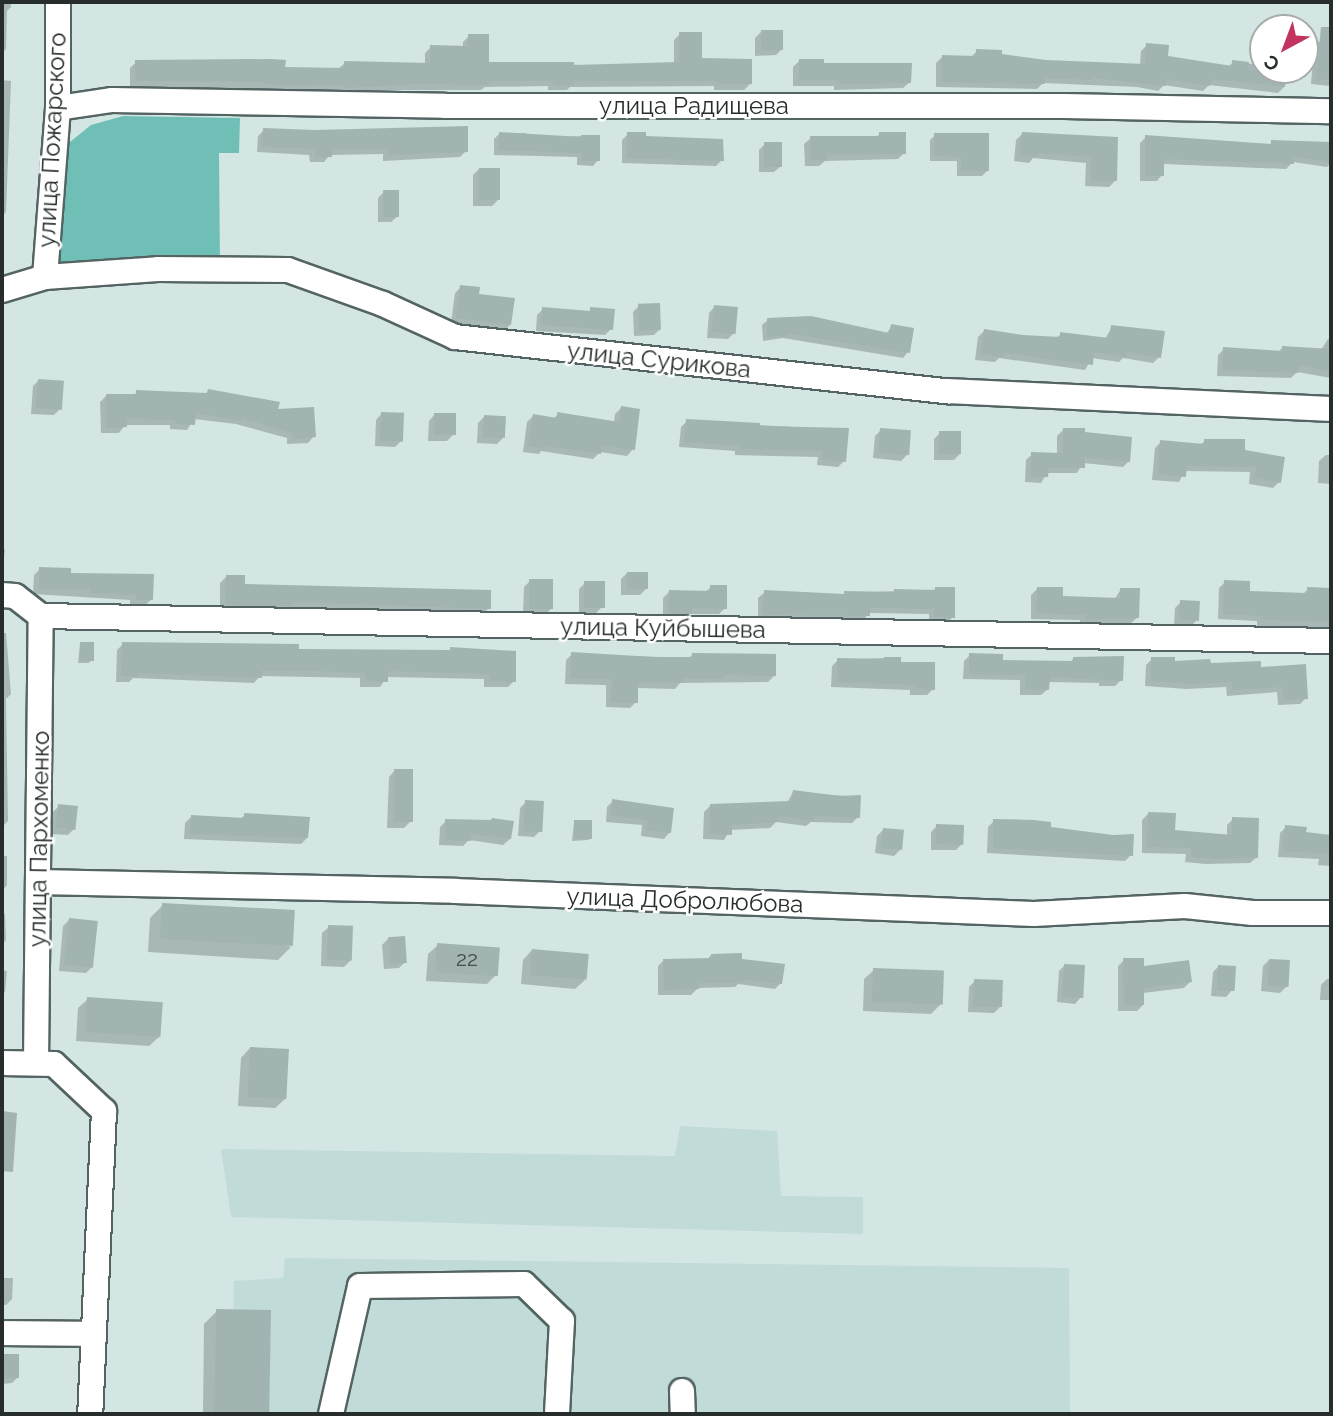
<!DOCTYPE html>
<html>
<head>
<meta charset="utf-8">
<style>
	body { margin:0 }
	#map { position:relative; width:1333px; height:1416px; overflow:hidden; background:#d3e6e4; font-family:Raleway,sans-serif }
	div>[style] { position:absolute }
	.built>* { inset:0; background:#c0dbd8 }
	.green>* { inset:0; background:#70bfb7 }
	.shadow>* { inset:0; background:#0003 }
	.building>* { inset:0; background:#a1b4b1; transform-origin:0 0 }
	.roads { filter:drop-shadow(2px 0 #536462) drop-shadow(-2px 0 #536462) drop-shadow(0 2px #536462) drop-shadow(0 -2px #536462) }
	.minor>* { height:24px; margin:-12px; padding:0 12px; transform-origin:12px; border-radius:12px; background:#fff }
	span { translate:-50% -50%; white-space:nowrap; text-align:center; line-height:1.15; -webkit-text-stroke:5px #fff; paint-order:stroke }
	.number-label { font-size:21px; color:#454f4d }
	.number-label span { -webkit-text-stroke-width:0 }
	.street-label { font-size:24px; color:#262d2c }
	.frame { position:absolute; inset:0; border:4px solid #262d2c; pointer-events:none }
	.north { position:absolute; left:1249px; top:14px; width:70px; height:70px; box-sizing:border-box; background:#fff; border:2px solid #a8abab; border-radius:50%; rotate:221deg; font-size:19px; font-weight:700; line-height:28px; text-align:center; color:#262d2c }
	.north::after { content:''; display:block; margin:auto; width:24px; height:32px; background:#c2335e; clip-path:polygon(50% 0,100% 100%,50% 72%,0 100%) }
</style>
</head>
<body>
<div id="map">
	<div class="built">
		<i style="clip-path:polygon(680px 1126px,777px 1131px,781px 1196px,863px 1197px,863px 1234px,231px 1217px,221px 1149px,675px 1156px)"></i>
		<i style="clip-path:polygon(285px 1258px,1069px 1268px,1070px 1414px,232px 1414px,234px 1281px,283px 1278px)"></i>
	</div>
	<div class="green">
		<i style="clip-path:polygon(123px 116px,240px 118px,239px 153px,219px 153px,220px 266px,49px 274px,60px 162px,70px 142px,91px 125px)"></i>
	</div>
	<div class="shadow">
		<i style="clip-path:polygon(2px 2px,11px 2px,11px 7px,7px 11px,6px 49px,2px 53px)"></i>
		<i style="clip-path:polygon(761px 32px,782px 49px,776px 55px,755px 56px,755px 38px)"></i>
		<i style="clip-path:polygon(680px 34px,700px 60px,750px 84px,744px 90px,714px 90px,714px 86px,570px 87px,567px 90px,548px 90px,548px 86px,485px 87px,481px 90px,367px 90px,364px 93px,130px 86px,130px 68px,136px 62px,284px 69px,338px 69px,345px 63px,425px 65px,425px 53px,431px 47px,463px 47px,463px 42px,469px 36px,487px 63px,634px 66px,674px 64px,674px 40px)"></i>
		<i style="clip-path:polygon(1320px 41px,1331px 42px,1330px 86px,1311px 84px,1314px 47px)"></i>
		<i style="clip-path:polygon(1147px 45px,1166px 57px,1228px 67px,1233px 62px,1263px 65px,1263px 70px,1286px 70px,1284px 87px,1278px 93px,1209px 85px,1203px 91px,1164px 85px,1158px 91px,1137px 87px,1043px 83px,1037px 89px,936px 87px,936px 63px,942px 57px,970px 58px,977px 51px,1046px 62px,1140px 65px,1141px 51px)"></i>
		<i style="clip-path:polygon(799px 61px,822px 65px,910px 82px,903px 88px,834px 90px,834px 86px,793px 86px,793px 67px)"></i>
		<i style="clip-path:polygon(2px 80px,11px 81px,6px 212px,2px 216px)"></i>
		<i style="clip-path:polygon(264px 130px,466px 151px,460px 157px,383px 161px,383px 154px,330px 155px,324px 162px,310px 162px,309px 155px,257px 152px,258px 136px)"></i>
		<i style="clip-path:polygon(500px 133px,526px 133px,526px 137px,598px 136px,598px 160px,593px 166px,577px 165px,577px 157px,494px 155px,494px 139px)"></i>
		<i style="clip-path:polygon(628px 134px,644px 138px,722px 160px,716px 166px,622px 163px,622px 140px)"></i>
		<i style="clip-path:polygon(880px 134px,904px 153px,898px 159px,825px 161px,819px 166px,805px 166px,804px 144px,811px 138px,875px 138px)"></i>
		<i style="clip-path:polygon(1022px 134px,1116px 139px,1115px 181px,1109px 187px,1085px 186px,1086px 163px,1033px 158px,1029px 163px,1014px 161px,1016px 140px)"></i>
		<i style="clip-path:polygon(935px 135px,987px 171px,982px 176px,957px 176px,957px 161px,930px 161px,930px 140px)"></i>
		<i style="clip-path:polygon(1146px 137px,1269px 145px,1272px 142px,1331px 144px,1331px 163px,1327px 167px,1293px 162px,1286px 169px,1163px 164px,1162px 175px,1157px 181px,1140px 181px,1140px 143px)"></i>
		<i style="clip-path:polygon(765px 144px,781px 166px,774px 172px,759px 172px,759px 150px)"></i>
		<i style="clip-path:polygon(479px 169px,498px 200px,492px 206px,473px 206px,473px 175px)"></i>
		<i style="clip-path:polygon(384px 192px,398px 216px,391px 222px,378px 222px,378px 198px)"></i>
		<i style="clip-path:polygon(461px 287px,477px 295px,510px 325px,504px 331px,451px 323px,455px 293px)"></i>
		<i style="clip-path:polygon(639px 306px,660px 329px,654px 335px,634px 336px,633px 312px)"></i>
		<i style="clip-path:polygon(715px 306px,734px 333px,728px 339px,707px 338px,709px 313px)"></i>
		<i style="clip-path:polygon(543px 309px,587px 313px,591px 309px,611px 329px,605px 335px,536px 331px,537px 315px)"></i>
		<i style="clip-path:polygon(768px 320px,886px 334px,892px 326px,908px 352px,903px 358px,783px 338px,763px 341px,762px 325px)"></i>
		<i style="clip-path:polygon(1112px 327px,1159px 357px,1153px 363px,1123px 358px,1119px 362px,1092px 358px,1085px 370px,999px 358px,995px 362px,975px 360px,978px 337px,984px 331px,1023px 337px,1056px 338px,1061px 334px,1105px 339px)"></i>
		<i style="clip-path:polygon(1328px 339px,1331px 340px,1331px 378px,1297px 372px,1291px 378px,1217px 376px,1218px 355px,1224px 349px,1277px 353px,1283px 347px,1321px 350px)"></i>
		<i style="clip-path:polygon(39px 380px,60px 409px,54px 415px,31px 414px,33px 386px)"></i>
		<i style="clip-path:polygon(208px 391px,276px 411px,314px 436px,308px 443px,287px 444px,287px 438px,236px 424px,194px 419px,187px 430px,170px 429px,170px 425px,125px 425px,119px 433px,101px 433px,100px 402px,106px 396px,133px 396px,137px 392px,205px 395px)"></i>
		<i style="clip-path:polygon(621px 408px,633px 449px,627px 456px,600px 452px,593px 459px,541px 451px,539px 454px,523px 452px,527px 422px,533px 416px,553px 419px,558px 414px,614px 423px,615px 414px)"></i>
		<i style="clip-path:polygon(382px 413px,401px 441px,395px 447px,375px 446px,376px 420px)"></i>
		<i style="clip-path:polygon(435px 414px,453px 435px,447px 441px,428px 441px,429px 421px)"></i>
		<i style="clip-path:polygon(484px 417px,503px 438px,497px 444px,477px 443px,478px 423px)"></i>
		<i style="clip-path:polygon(687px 421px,847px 430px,844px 461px,838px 467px,817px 465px,818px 457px,735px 455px,735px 451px,679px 447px,681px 427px)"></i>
		<i style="clip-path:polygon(1064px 429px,1083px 434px,1129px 461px,1123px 467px,1083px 463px,1077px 473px,1047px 473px,1041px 483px,1025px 482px,1026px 460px,1032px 454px,1057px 455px,1057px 436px)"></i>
		<i style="clip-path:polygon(881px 430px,907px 455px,901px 461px,873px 458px,875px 436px)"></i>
		<i style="clip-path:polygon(940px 433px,960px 454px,954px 460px,934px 460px,934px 439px)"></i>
		<i style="clip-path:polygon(1205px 441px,1243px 452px,1279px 482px,1273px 488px,1249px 484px,1250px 472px,1185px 471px,1179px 482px,1152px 480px,1155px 448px,1161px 442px,1200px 445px)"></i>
		<i style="clip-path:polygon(1326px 455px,1331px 455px,1331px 484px,1318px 483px,1319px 461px)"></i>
		<i style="clip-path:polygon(2px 550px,5px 550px,2px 570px)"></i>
		<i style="clip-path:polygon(40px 569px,69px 575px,152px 599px,145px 605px,130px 605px,130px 600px,33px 594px,34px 575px)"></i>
		<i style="clip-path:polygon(627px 573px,646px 589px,640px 595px,621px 595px,621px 579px)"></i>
		<i style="clip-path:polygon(226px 577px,243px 586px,489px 608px,483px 614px,288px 608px,285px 611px,220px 610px,220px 583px)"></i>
		<i style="clip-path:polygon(530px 581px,551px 609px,545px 615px,523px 614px,524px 587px)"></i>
		<i style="clip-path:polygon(1225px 582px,1248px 593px,1303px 594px,1308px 589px,1331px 590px,1331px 628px,1257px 626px,1257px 621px,1218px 619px,1219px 588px)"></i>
		<i style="clip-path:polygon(585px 583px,602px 607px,596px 613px,579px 613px,579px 589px)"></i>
		<i style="clip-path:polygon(711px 587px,725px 608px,719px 614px,689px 614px,684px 619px,663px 619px,663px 598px,669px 592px,705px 592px)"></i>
		<i style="clip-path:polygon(953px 589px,953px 617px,947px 623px,929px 623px,929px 614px,869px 613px,862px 622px,758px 620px,758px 598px,765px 592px,842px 596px,845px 593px)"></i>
		<i style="clip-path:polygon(1037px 589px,1061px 598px,1114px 600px,1121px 589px,1138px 617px,1131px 623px,1080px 624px,1080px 620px,1031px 619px,1031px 595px)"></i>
		<i style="clip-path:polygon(1181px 602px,1197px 620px,1191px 626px,1174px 625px,1175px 608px)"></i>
		<i style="clip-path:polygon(2px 633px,6px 633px,11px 694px,6px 699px,8px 821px,2px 827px)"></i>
		<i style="clip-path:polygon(80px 643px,91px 660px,89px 663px,78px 663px)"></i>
		<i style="clip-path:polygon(123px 644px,297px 651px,448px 652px,451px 649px,514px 681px,508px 687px,484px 687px,484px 679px,387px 677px,380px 687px,360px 687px,360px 678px,260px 676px,254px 683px,133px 678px,129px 682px,116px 682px,117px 650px)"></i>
		<i style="clip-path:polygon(572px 654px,689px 658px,693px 654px,774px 676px,768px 682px,680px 683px,675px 689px,637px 688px,636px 702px,630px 708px,606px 707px,606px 685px,565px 684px,566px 660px)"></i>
		<i style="clip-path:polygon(970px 655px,1002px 662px,1070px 662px,1073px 659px,1121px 680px,1115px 686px,1099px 686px,1099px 683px,1048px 682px,1048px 689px,1041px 695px,1020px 695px,1020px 680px,963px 679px,964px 661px)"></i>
		<i style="clip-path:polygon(885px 658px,899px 663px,933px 689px,927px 695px,910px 695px,910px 690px,831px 687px,832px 666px,838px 660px)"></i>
		<i style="clip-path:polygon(1152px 659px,1259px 669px,1306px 698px,1300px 704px,1278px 705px,1277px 692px,1227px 696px,1226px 687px,1186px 689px,1145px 686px,1146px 665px)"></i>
		<i style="clip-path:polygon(395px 770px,410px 822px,404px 828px,387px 828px,389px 777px)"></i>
		<i style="clip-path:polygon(793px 792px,859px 797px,858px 817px,852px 823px,811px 822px,806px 826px,776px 822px,770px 828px,730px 830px,724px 840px,703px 839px,704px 812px,711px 805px,787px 803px)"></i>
		<i style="clip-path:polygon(613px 801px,670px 832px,664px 839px,641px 836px,642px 825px,606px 822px,607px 807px)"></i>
		<i style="clip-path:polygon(526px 802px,540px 831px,534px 837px,518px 836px,520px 808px)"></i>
		<i style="clip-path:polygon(59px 806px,74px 829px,68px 835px,51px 834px,53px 812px)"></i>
		<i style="clip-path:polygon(1148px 814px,1173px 831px,1227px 837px,1227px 825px,1233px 819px,1257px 857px,1250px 863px,1206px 864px,1185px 862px,1186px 854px,1142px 853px,1142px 820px)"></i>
		<i style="clip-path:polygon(245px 815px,307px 838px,301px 844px,184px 839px,185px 823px,191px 817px,240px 819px)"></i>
		<i style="clip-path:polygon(446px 821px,510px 839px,503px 845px,469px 840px,463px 846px,439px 845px,440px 827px)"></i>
		<i style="clip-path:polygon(994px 821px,1049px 828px,1131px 855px,1125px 861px,987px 853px,988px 827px)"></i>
		<i style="clip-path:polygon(574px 822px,591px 838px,588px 840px,572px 841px)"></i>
		<i style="clip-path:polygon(937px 826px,962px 844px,956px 850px,931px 850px,931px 832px)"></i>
		<i style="clip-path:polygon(1286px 827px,1304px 834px,1331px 837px,1331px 866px,1318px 865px,1319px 859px,1278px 857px,1280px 833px)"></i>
		<i style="clip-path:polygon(883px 830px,901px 849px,894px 856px,875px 853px,877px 836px)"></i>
		<i style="clip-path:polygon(2px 856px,7px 856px,7px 885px,2px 891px)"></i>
		<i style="clip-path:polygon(163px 905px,291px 947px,278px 960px,148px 952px,150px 918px)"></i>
		<i style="clip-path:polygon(2px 914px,5px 914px,6px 940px,2px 944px)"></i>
		<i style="clip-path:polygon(69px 920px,92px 967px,86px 973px,59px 971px,63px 926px)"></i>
		<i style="clip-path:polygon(329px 927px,350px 961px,344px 967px,321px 966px,322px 933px)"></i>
		<i style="clip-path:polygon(388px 939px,405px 962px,399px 968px,384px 969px,382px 945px)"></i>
		<i style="clip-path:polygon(438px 945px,496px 975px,487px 984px,426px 981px,428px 954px)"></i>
		<i style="clip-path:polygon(532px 950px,585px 980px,575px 989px,521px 984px,523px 960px)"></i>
		<i style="clip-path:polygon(711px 955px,741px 960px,781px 983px,775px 989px,738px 984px,735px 987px,698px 988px,691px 995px,658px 995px,658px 966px,664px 960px,707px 960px)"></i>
		<i style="clip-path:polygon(1124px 960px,1142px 968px,1190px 982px,1184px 988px,1143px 993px,1143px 1005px,1137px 1011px,1118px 1011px,1118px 966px)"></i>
		<i style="clip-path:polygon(1269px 960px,1286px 987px,1280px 993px,1261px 991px,1263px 966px)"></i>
		<i style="clip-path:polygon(1065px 965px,1081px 997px,1075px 1004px,1057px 1002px,1059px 971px)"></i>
		<i style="clip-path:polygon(1219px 966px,1232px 990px,1226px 997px,1211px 996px,1213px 972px)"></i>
		<i style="clip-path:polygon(2px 970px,7px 971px,5px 992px,2px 995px)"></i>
		<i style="clip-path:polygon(874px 970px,941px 1004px,931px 1014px,863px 1011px,864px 979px)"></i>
		<i style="clip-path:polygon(1327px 979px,1331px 979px,1331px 1000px,1320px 1000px,1321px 985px)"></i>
		<i style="clip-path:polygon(975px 981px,1000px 1007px,994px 1013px,968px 1012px,969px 987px)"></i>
		<i style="clip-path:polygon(88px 999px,159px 1037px,149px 1046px,76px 1041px,78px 1008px)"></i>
		<i style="clip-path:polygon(250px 1048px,285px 1099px,275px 1108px,238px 1106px,241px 1058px)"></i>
		<i style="clip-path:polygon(2px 1278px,13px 1278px,12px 1299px,6px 1305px,2px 1305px)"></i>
		<i style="clip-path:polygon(217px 1311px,269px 1311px,268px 1414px,203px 1414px,204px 1324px)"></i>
		<i style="clip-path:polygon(17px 1355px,18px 1377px,12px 1383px,2px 1384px,2px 1356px)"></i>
	</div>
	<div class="building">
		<i style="clip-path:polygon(1321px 27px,1331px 27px,1331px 80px,1316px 79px)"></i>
		<i style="left:761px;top:30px;width:22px;height:20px"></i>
		<i style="clip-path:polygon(679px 32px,702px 32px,702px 58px,752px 59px,752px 84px,719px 84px,719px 81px,574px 81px,574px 85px,553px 85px,553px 81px,489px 81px,489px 85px,417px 84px,344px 88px,344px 85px,284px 86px,264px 84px,264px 82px,135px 81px,135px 60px,271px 59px,286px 60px,285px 67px,344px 68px,344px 61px,430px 63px,430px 45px,468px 46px,468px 34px,489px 34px,489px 62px,574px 62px,574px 65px,679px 62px)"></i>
		<i style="clip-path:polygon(1146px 43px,1169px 45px,1168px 56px,1232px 66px,1232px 60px,1249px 62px,1248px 70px,1287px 70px,1285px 87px,1212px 79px,1210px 86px,1166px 79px,1166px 86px,1093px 78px,1093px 80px,1045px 78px,1045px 84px,941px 82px,942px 55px,976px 56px,976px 49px,1002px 50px,1002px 54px,1046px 60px,1145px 64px)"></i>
		<i style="clip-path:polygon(799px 59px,824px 59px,824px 63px,912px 63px,911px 83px,839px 84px,839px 80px,799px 80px)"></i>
		<i style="clip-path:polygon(468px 126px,468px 152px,388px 155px,388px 149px,332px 149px,332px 157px,315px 157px,315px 149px,262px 147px,263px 128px,315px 130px)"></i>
		<i style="clip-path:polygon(499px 132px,581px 137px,581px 135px,600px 135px,600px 161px,581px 161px,581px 153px,499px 150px)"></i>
		<i style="clip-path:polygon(627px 132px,646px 132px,646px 136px,723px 139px,724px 161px,627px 158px)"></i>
		<i style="clip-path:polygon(879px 132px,906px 132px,906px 154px,827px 155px,827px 160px,810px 160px,810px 136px,879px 136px)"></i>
		<i style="clip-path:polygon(1022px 132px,1118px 137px,1117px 181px,1091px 181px,1091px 157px,1037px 153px,1037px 157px,1020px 155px)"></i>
		<i style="clip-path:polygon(934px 133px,989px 133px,989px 171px,961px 171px,961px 157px,934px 156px)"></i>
		<i style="clip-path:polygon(1145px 135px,1271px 144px,1271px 140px,1331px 142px,1331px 162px,1294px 157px,1294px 164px,1164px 159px,1164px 176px,1145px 176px)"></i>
		<i style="left:764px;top:142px;width:18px;height:25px"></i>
		<i style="left:479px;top:168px;width:21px;height:32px"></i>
		<i style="left:383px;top:190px;width:16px;height:27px"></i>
		<i style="clip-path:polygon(460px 285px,480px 287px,479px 294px,515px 298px,511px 325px,456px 318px)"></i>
		<i style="left:660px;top:303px;width:27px;height:22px;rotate:88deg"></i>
		<i style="left:714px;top:305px;width:24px;height:27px;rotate:5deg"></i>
		<i style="clip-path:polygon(542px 307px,590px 311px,590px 307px,615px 309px,613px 330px,541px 325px)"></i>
		<i style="clip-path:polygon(811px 316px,889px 333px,891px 324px,914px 328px,910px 353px,787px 333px,787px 336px,767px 337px,767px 318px)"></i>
		<i style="clip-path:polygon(1111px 325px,1165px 331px,1161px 358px,1127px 352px,1127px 357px,1094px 352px,1093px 365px,1004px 353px,1003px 357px,980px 354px,984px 329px,1023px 335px,1060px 337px,1060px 332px,1109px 338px)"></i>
		<i style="clip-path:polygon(1282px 346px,1331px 349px,1331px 372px,1299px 365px,1298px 373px,1222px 370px,1223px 347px,1282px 351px)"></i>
		<i style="left:38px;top:379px;width:26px;height:29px;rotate:4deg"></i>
		<i style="clip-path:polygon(208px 389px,280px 402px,278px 409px,314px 407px,316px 437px,293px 439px,292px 433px,242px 418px,241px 421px,196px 413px,195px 425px,175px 424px,175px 420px,127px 419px,127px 427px,106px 428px,106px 394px,136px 394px,136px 390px,207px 393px)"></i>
		<i style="clip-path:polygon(621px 406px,640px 409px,635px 450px,602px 446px,601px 454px,547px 446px,546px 449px,528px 446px,533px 414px,557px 418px,557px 412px,619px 422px)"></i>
		<i style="left:381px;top:412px;width:23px;height:29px;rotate:2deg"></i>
		<i style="left:434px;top:413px;width:22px;height:22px"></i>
		<i style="left:484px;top:415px;width:22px;height:22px;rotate:3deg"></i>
		<i style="clip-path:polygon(686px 419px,760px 423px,760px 426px,849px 428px,846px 462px,822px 460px,823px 451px,740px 449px,740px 446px,684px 442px)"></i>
		<i style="left:880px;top:428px;width:31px;height:25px;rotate:4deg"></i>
		<i style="clip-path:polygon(1063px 428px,1085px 428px,1085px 432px,1132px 437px,1130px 462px,1085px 457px,1085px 468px,1049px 468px,1048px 477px,1031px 477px,1031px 452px,1063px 453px)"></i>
		<i style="left:939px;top:431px;width:22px;height:23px"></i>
		<i style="clip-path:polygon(1204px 439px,1245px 439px,1245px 450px,1285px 457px,1281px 483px,1254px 478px,1256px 467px,1187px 466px,1186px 477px,1157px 474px,1160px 440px,1204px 444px)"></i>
		<i style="clip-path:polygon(39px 567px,71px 568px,71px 573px,154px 574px,153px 600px,136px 600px,136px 595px,90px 593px,90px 589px,39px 589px)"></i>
		<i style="left:627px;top:572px;width:21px;height:17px"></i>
		<i style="clip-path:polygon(226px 575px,245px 575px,245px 584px,491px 590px,491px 609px,293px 602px,292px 606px,225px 605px)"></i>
		<i style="left:529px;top:579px;width:24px;height:30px"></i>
		<i style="clip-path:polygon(1224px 580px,1250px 581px,1250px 591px,1307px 593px,1307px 587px,1331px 588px,1331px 622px,1263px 620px,1263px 616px,1223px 614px)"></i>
		<i style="left:584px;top:581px;width:21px;height:27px"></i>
		<i style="clip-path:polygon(710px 585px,727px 585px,727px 609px,692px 608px,692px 614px,668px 613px,669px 590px,710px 591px)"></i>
		<i style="clip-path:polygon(935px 587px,955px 587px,955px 618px,934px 617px,934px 609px,870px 608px,870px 616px,763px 615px,764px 590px,844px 594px,844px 591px,894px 592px,894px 589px,935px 590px)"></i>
		<i style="clip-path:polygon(1037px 587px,1063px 587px,1063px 596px,1120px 598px,1120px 588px,1140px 588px,1139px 618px,1086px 619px,1086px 615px,1036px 613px)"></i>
		<i style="left:1180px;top:600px;width:20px;height:20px;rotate:3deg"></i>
		<i style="left:80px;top:642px;width:14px;height:19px"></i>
		<i style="clip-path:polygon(122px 642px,299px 644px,299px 649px,450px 650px,450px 647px,516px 651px,516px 682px,490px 681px,490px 674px,388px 671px,388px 682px,365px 681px,365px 673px,316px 671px,262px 670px,262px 678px,137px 673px,137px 677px,121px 676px)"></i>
		<i style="clip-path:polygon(571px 652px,654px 657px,692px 657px,692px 653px,776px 654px,776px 676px,723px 675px,723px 679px,683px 678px,682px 683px,638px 683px,638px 703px,611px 702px,612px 679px,571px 678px)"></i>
		<i style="clip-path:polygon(969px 653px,1003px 654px,1003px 660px,1073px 661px,1073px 657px,1124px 656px,1123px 681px,1050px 677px,1049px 690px,1025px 689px,1025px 675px,969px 674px)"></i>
		<i style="clip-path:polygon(884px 657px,901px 657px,901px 662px,935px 662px,935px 690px,915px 689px,916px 685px,837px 682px,837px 658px,884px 659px)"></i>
		<i style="clip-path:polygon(1151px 657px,1175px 657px,1175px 661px,1210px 659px,1211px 663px,1261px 661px,1261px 667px,1306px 664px,1308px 699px,1284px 700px,1283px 687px,1232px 690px,1232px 682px,1193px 684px,1151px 681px)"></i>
		<i style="left:394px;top:769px;width:19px;height:53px"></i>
		<i style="clip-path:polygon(793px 790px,839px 796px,861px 795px,860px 818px,815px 816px,814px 821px,778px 816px,778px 822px,732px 825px,732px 835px,709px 834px,710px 804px,791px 801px)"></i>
		<i style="clip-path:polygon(612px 799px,674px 808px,671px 833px,646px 830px,647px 820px,611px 816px)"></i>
		<i style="left:525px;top:800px;width:19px;height:31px;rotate:3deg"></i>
		<i style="left:58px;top:804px;width:20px;height:24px;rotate:6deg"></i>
		<i style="clip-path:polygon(1148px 812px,1176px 813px,1175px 830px,1232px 835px,1232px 817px,1259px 818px,1258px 858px,1213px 859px,1191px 857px,1191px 848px,1147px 847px)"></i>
		<i style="clip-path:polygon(244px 813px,310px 817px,308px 838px,190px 834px,191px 815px,244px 818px)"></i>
		<i style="clip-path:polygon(492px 818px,514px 821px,511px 839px,471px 834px,471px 841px,445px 840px,445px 819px,491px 820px)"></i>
		<i style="clip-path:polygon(993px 819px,1034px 820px,1051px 822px,1051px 827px,1113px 835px,1134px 834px,1133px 856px,993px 848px)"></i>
		<i style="left:574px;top:820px;width:18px;height:19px"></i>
		<i style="left:936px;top:824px;width:28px;height:20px;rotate:2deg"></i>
		<i style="clip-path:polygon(1285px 825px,1307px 827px,1306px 832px,1331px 835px,1331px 854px,1283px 851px)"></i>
		<i style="left:883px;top:828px;width:21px;height:20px;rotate:5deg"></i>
		<i style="left:162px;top:903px;width:133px;height:36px;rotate:3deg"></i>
		<i style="left:69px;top:918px;width:29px;height:47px;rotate:6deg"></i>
		<i style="left:328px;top:925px;width:25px;height:35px;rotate:2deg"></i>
		<i style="left:405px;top:936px;width:27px;height:17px;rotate:86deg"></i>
		<i style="left:437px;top:943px;width:63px;height:29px;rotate:4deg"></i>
		<i style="left:532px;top:949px;width:57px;height:26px;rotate:5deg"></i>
		<i style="clip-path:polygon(742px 953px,742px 959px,785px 964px,782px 984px,743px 979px,743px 982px,699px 983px,699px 989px,664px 990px,663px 959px,711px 958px,711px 954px)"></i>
		<i style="clip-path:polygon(1123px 958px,1144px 958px,1144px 966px,1189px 960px,1192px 982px,1144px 988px,1144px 1005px,1124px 1005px)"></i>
		<i style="left:1269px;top:959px;width:21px;height:27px;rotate:3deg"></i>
		<i style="left:1064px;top:964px;width:21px;height:33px;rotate:3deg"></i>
		<i style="left:1218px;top:965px;width:18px;height:25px;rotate:3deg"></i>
		<i style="left:873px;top:968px;width:71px;height:34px;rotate:2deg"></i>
		<i style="left:974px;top:979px;width:29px;height:27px;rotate:2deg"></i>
		<i style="left:87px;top:997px;width:76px;height:35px;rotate:4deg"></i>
		<i style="left:250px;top:1047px;width:39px;height:50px;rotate:3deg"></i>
		<i style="clip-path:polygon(2px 1111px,17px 1113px,13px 1172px,2px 1171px)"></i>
		<i style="left:216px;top:1309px;width:55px;height:105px;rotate:1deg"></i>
		<i style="left:2px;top:1354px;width:17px;height:24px"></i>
	</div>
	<div class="roads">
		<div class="minor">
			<i style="left:58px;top:108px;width:55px;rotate:-8.4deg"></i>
			<i style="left:112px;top:100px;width:333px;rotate:1deg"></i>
			<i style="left:445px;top:106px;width:617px"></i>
			<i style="left:1062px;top:106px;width:269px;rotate:1.1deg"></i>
			<i style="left:45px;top:277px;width:169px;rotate:-85.6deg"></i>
			<i style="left:58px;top:108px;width:106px;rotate:-90deg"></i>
			<i style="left:2px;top:290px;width:45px;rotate:-16.8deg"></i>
			<i style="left:45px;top:277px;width:113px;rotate:-4deg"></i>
			<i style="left:158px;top:269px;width:130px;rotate:0.4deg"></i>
			<i style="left:288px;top:270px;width:101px;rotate:19.7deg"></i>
			<i style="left:383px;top:304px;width:79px;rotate:24.6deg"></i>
			<i style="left:455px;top:337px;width:496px;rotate:6.3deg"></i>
			<i style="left:948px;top:391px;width:383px;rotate:2.7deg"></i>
			<i style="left:2px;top:595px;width:13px;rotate:4deg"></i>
			<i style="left:15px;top:596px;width:33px;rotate:38deg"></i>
			<i style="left:41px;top:616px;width:1290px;rotate:1.11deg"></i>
			<i style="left:38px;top:882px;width:417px;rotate:1.2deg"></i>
			<i style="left:455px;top:891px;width:579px;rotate:2.27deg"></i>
			<i style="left:1034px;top:914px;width:151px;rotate:-3deg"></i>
			<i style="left:1185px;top:906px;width:68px;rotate:5.9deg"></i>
			<i style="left:1253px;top:913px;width:78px"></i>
			<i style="left:2px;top:1063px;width:52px;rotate:1.1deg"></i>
			<i style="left:54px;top:1064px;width:69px;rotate:43.2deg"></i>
			<i style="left:104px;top:1111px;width:303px;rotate:92.6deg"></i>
			<i style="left:36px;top:1063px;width:447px;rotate:-89.4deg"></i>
			<i style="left:2px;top:1333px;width:92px;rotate:0.6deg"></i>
			<i style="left:682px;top:1391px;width:23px;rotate:88deg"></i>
			<i style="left:331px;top:1414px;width:131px;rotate:-77.2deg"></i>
			<i style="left:360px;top:1286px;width:164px;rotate:-0.7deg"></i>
			<i style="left:524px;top:1284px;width:53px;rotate:44.2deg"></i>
			<i style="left:562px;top:1321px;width:93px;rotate:93.1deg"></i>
		</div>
	</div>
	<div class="number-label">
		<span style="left:467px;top:959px">22</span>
	</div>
	<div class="street-label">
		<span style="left:694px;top:106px">улица Радищева</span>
		<span style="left:52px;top:140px;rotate:-87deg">улица Пожарского</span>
		<span style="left:659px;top:360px;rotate:6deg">улица Сурикова</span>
		<span style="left:663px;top:628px;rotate:1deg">улица Куйбышева</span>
		<span style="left:39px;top:839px;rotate:-89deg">улица Пархоменко</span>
		<span style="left:685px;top:900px;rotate:2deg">улица Добролюбова</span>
	</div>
	<div class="frame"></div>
	<div class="north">С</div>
</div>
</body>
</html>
